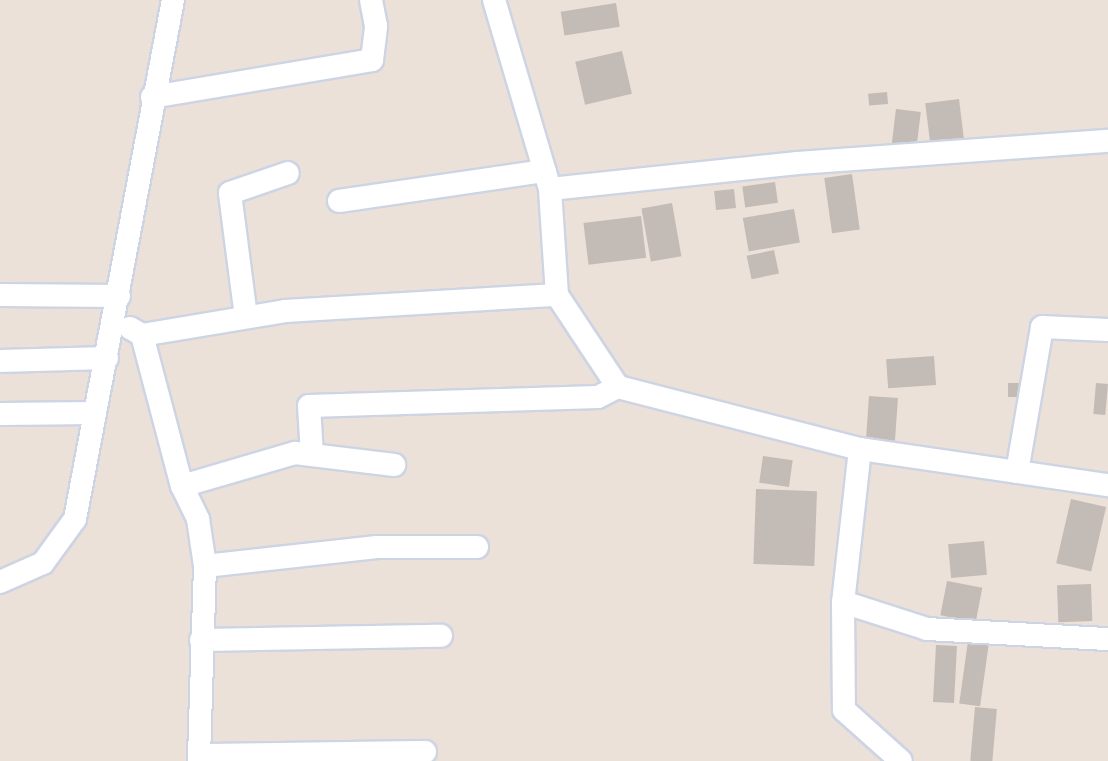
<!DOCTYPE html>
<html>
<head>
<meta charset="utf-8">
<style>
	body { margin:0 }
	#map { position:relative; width:1108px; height:761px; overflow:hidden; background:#ece1d8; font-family:Cabin,sans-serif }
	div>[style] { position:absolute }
	.building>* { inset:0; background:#c3bbb5; transform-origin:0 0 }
	.roads { filter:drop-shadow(2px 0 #cdd4e3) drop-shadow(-2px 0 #cdd4e3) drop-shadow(0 2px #cdd4e3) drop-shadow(0 -2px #cdd4e3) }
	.street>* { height:22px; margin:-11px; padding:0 11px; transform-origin:11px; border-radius:11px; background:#fff }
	span { translate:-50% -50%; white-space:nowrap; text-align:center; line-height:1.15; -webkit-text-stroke:7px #fff; paint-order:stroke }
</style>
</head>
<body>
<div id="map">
	<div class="building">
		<i style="left:616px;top:3px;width:24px;height:56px;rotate:81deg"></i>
		<i style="left:622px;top:51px;width:44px;height:48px;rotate:77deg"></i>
		<i style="left:887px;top:92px;width:12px;height:19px;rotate:85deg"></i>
		<i style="left:959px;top:99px;width:40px;height:34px;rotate:83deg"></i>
		<i style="left:896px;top:109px;width:25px;height:34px;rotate:7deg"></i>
		<i style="left:852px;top:174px;width:56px;height:28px;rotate:82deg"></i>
		<i style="left:775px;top:182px;width:21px;height:33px;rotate:82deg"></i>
		<i style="left:734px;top:189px;width:19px;height:20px;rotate:84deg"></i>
		<i style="left:672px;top:203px;width:54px;height:31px;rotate:80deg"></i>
		<i style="left:794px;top:209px;width:34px;height:52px;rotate:80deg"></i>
		<i style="left:641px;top:216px;width:42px;height:58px;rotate:83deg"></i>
		<i style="left:774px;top:250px;width:24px;height:28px;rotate:78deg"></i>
		<i style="left:934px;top:356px;width:29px;height:48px;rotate:86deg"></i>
		<i style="left:1008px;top:383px;width:14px;height:14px"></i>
		<i style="left:1096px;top:383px;width:12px;height:31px;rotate:5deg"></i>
		<i style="left:869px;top:396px;width:29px;height:43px;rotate:4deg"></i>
		<i style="left:763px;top:456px;width:30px;height:27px;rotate:8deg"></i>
		<i style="left:756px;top:489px;width:61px;height:75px;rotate:2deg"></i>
		<i style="left:1071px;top:499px;width:36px;height:66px;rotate:13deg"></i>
		<i style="left:984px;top:541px;width:34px;height:36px;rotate:85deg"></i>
		<i style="left:947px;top:581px;width:36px;height:35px;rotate:11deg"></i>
		<i style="left:1091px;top:584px;width:37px;height:34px;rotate:88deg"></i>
		<i style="left:968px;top:641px;width:21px;height:63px;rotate:8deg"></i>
		<i style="left:936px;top:645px;width:21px;height:57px;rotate:3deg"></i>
		<i style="left:975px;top:707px;width:22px;height:54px;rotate:5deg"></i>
	</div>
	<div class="roads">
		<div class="street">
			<i style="left:152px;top:97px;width:223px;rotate:-9.5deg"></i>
			<i style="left:372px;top:60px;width:34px;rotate:-83deg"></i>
			<i style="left:376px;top:26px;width:26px;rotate:-101deg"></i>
			<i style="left:550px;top:189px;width:249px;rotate:-6deg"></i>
			<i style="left:798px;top:163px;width:311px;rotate:-4.1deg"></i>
			<i style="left:339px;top:201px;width:208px;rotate:-8.3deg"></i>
			<i style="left:0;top:295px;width:119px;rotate:0.5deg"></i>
			<i style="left:557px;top:295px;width:110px;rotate:56.5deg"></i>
			<i style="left:246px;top:317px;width:125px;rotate:-97.4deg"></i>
			<i style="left:230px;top:193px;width:61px;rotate:-19deg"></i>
			<i style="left:130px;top:328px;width:14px;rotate:30deg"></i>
			<i style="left:142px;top:335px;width:156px;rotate:75.2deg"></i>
			<i style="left:182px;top:486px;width:37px;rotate:64deg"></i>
			<i style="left:198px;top:519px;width:48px;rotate:81.5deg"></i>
			<i style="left:205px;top:566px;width:195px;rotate:91.8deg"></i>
			<i style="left:142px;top:335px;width:145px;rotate:-9.5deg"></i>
			<i style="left:285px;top:311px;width:272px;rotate:-3.4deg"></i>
			<i style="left:557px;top:295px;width:106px;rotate:-93.8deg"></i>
			<i style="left:550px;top:189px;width:197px;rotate:-106.5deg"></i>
			<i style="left:0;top:361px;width:107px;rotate:-1.6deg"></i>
			<i style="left:0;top:414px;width:95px;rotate:-0.6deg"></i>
			<i style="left:860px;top:449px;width:154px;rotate:96.3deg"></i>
			<i style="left:843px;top:602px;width:108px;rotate:89.5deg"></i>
			<i style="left:844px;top:710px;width:76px;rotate:41.8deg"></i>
			<i style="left:312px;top:455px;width:49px;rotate:-93.5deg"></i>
			<i style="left:309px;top:406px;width:289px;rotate:-1.8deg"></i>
			<i style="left:598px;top:397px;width:22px;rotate:-27deg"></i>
			<i style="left:618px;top:387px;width:250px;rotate:14.4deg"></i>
			<i style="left:860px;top:449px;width:251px;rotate:8.3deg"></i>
			<i style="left:1017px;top:472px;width:147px;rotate:-80.2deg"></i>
			<i style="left:1042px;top:327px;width:66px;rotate:2.6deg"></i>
			<i style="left:182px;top:486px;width:118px;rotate:-16.3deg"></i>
			<i style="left:295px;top:453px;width:100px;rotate:6.9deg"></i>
			<i style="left:205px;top:566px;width:173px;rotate:-6.3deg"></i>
			<i style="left:377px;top:547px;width:100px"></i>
			<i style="left:0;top:582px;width:47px;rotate:-23.8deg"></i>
			<i style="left:43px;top:563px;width:54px;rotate:-54deg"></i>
			<i style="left:75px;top:519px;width:528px;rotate:-79.31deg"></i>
			<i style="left:843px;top:602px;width:88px;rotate:17.8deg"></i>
			<i style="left:927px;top:629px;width:181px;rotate:3.2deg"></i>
			<i style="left:201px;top:640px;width:240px;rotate:-1deg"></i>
			<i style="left:200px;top:755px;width:225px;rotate:-0.8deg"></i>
		</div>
	</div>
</div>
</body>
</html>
